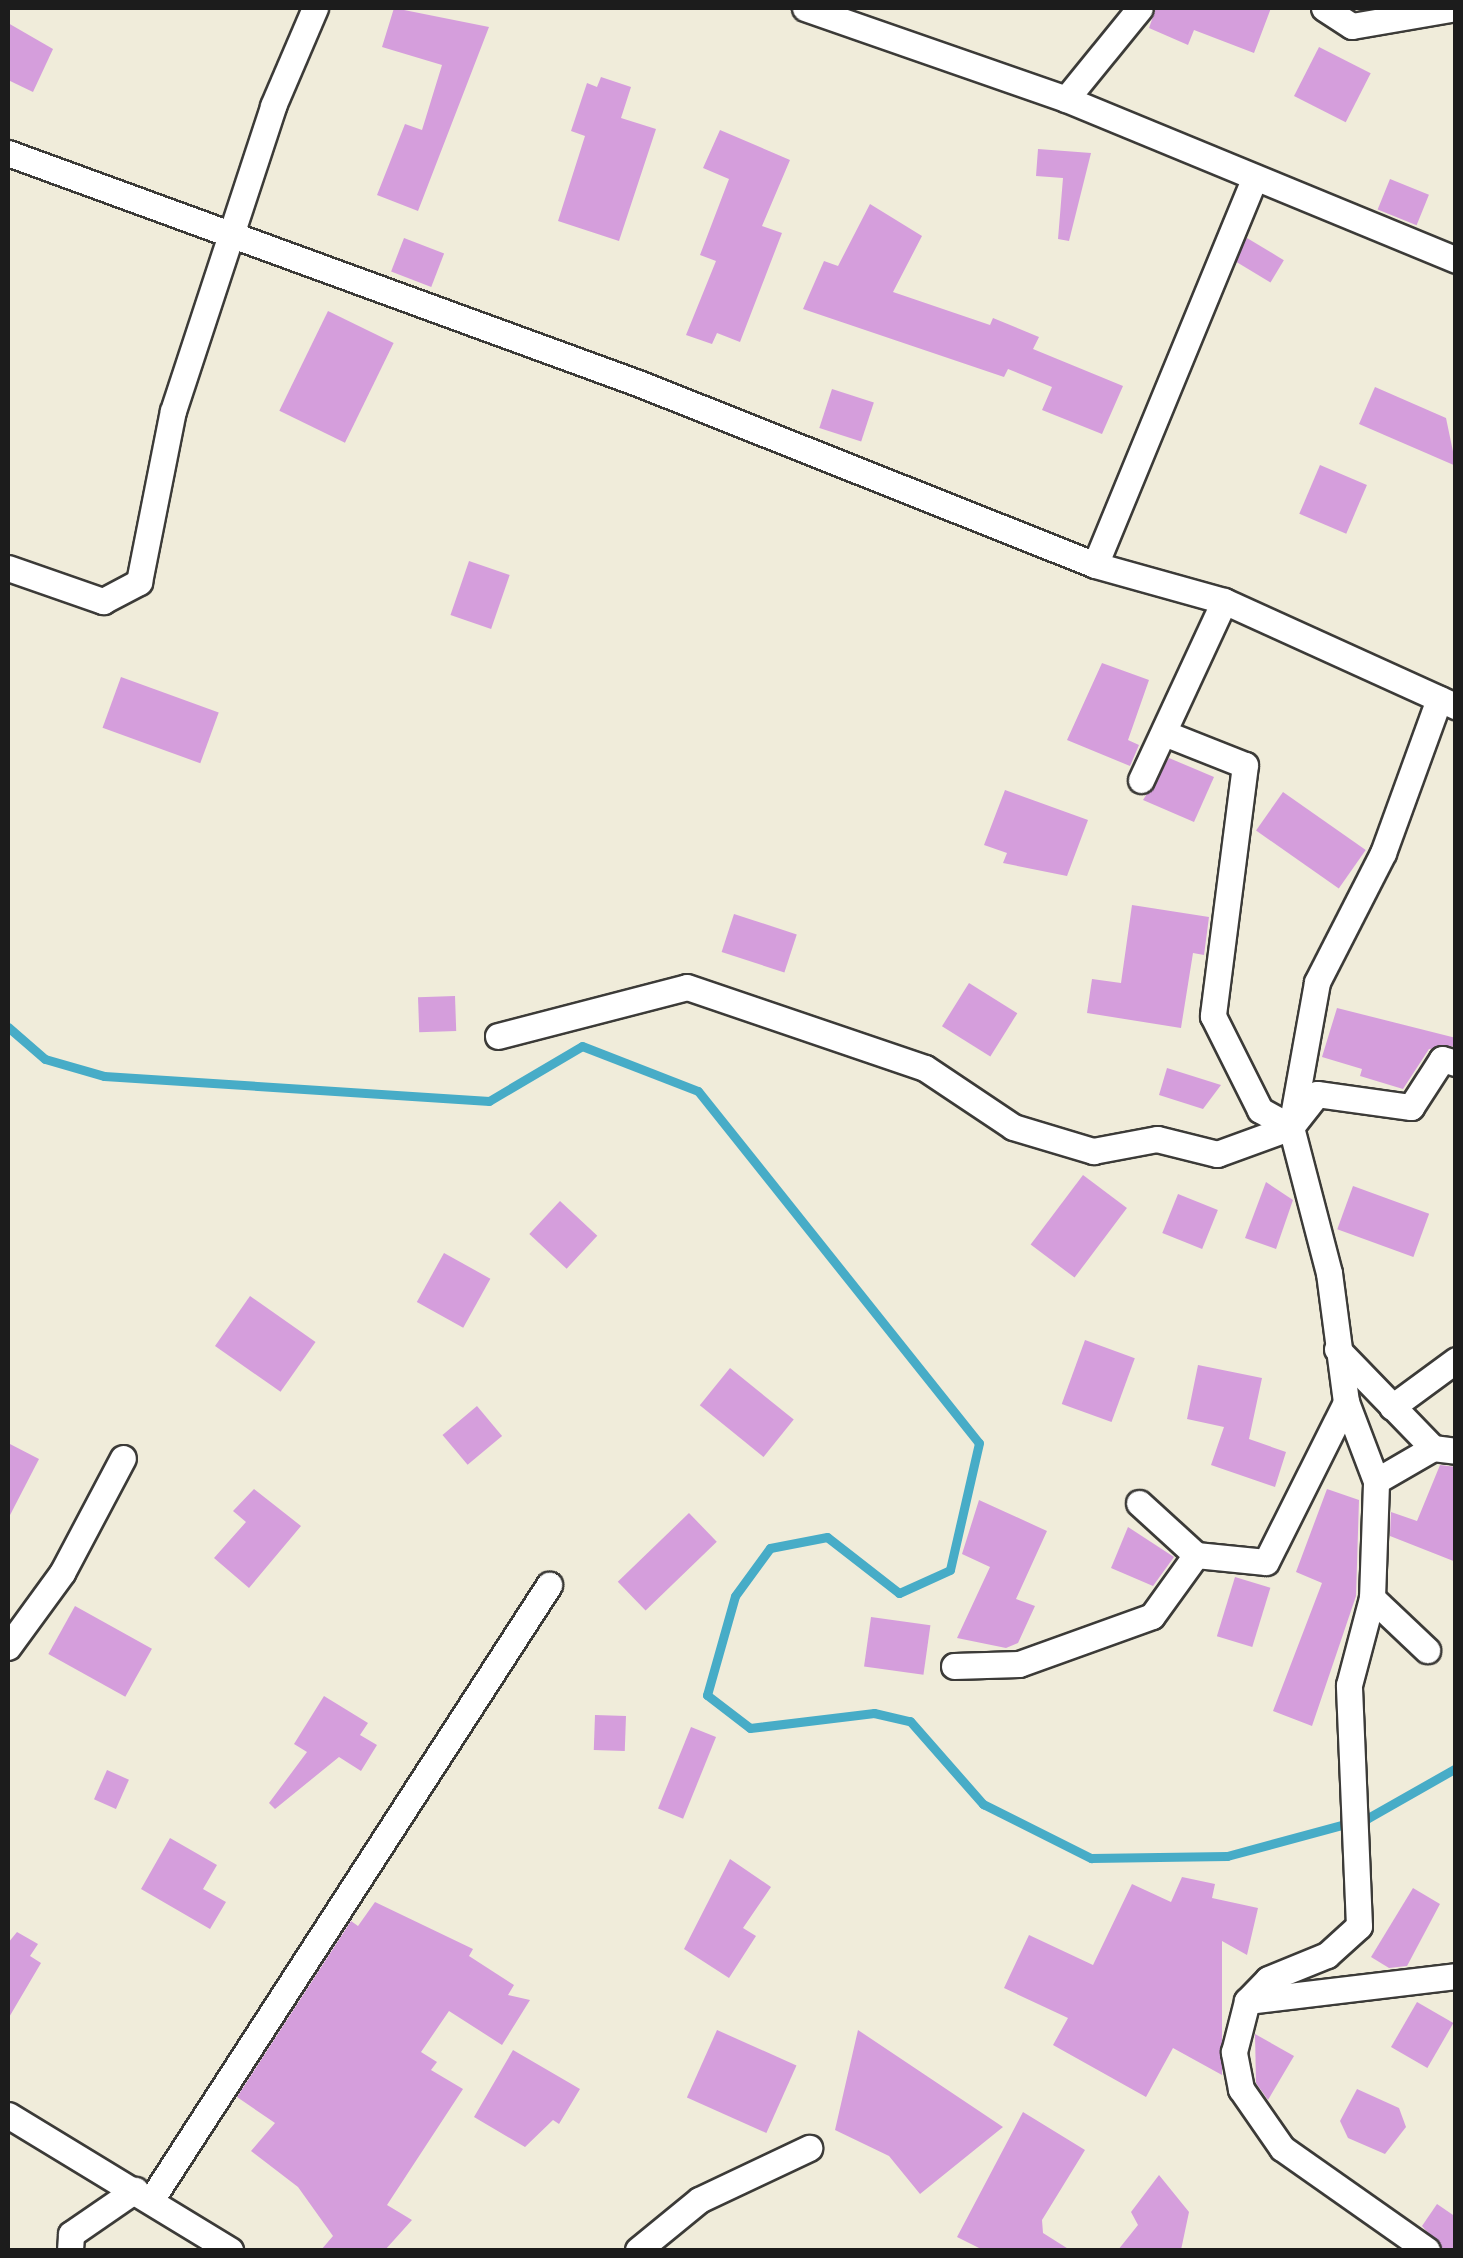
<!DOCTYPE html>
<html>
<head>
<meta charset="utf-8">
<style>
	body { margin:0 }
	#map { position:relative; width:1463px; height:2258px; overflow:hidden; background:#f0ecda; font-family:"IM FELL Great Primer",serif }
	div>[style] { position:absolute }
	.stream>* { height:9px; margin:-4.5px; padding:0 4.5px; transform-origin:4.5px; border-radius:4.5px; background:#47acc7 }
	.building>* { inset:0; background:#d59edc; transform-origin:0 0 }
	.roads { filter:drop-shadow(2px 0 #3c3b38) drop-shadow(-2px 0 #3c3b38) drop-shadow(0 2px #3c3b38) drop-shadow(0 -2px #3c3b38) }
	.minor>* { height:25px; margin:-12.5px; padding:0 12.5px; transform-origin:12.5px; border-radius:12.5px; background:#fff }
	span { translate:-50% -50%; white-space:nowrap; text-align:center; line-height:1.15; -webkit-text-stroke:8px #f6f6f2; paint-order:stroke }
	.frame { position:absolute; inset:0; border:10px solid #1c1c1c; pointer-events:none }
</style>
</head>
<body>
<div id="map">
	<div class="stream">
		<i style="left:8px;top:1027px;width:49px;rotate:40.9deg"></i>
		<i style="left:45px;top:1059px;width:61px;rotate:16.1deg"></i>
		<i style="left:104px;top:1076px;width:386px;rotate:3.7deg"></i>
		<i style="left:489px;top:1101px;width:108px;rotate:-30.6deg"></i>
		<i style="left:582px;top:1046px;width:124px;rotate:21.2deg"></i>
		<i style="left:698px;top:1091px;width:450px;rotate:51.4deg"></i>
		<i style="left:979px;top:1443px;width:130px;rotate:102.9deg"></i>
		<i style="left:950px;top:1570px;width:56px;rotate:155.7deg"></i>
		<i style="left:899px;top:1593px;width:91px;rotate:-142.1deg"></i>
		<i style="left:827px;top:1537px;width:58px;rotate:169.1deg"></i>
		<i style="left:770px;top:1548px;width:59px;rotate:126.1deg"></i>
		<i style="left:735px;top:1596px;width:103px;rotate:105.8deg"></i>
		<i style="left:707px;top:1695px;width:54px;rotate:37.5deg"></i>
		<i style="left:750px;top:1728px;width:125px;rotate:-6.9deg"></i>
		<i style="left:874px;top:1713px;width:37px;rotate:13deg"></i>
		<i style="left:910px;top:1721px;width:111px;rotate:48.7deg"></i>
		<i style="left:983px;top:1804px;width:121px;rotate:26.6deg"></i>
		<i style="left:1091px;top:1858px;width:136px;rotate:-0.8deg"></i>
		<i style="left:1227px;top:1856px;width:146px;rotate:-15.1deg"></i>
		<i style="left:1368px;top:1818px;width:101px;rotate:-29.6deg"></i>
	</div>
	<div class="building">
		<i style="clip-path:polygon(394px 8px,489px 27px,418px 211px,377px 195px,405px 124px,422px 130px,442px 65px,382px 47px)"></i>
		<i style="clip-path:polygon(1156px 8px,1271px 8px,1254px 53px,1194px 30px,1188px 45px,1149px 28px)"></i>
		<i style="clip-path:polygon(8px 23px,53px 49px,33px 92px,8px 80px)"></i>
		<i style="left:1319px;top:47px;width:58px;height:55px;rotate:27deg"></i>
		<i style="clip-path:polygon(601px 77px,631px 87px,621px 118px,656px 129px,619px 241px,558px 221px,585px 136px,571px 131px,587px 83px,597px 87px)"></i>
		<i style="clip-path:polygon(720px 130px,790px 160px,762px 226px,782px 233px,740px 342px,717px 333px,712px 344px,686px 335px,716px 261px,700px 255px,729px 179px,703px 168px)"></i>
		<i style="clip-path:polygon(1038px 149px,1091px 153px,1069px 241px,1058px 239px,1063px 178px,1036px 176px)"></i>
		<i style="left:1390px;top:179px;width:42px;height:33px;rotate:22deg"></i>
		<i style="clip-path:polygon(870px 204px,922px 236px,893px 292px,990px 325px,993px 318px,1039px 337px,1033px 349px,1123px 386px,1102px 434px,1042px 410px,1052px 387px,1008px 369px,1004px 377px,803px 309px,824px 261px,838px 266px)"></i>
		<i style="left:404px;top:238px;width:43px;height:36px;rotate:21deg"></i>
		<i style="left:1247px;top:238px;width:43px;height:26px;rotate:31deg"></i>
		<i style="left:328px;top:311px;width:73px;height:111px;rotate:26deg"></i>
		<i style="clip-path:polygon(1375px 387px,1446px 418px,1456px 466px,1359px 424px)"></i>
		<i style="left:832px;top:389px;width:44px;height:41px;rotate:18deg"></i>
		<i style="left:1320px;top:465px;width:51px;height:53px;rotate:23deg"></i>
		<i style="left:469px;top:561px;width:43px;height:57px;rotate:19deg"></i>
		<i style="clip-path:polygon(1102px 663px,1149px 680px,1128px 740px,1139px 745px,1130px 766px,1067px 740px)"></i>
		<i style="left:121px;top:677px;width:104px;height:54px;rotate:20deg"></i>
		<i style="clip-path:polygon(1169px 758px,1214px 777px,1194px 822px,1143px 800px)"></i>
		<i style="clip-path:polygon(1005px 790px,1088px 820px,1067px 876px,1003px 863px,1007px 853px,984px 845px)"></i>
		<i style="left:1283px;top:792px;width:101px;height:47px;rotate:35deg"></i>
		<i style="clip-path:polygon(1132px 905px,1209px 917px,1204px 955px,1193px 953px,1181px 1028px,1087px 1013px,1092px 979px,1121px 983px)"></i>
		<i style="left:734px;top:914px;width:66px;height:40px;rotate:18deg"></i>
		<i style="left:969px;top:983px;width:57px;height:51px;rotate:32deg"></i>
		<i style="left:455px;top:996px;width:35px;height:37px;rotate:88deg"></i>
		<i style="clip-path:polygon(1337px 1008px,1456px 1038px,1456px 1046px,1429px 1049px,1403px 1089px,1360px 1076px,1362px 1069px,1322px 1057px)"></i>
		<i style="clip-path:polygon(1167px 1068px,1221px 1085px,1203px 1109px,1159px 1095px)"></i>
		<i style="left:1083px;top:1175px;width:55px;height:87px;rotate:37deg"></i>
		<i style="clip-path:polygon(1266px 1182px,1293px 1200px,1276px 1249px,1245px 1238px)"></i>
		<i style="left:1353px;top:1186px;width:81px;height:46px;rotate:20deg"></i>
		<i style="left:1178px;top:1194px;width:43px;height:42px;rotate:22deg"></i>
		<i style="left:560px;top:1201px;width:51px;height:45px;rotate:43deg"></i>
		<i style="left:444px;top:1253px;width:53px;height:56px;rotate:29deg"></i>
		<i style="left:250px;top:1296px;width:80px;height:61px;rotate:35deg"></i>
		<i style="left:1085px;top:1340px;width:53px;height:68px;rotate:20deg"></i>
		<i style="clip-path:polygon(1198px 1365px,1262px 1378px,1249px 1439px,1286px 1452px,1275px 1487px,1211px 1465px,1224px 1427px,1187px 1419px)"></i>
		<i style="left:730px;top:1368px;width:82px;height:48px;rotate:39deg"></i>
		<i style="left:477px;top:1406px;width:39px;height:45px;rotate:50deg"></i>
		<i style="clip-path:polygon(8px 1443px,39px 1459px,8px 1519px)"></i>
		<i style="clip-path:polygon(1440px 1465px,1456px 1467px,1456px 1562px,1390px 1536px,1391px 1512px,1417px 1521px)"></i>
		<i style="clip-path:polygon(254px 1489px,301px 1526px,249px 1588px,214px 1558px,246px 1522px,233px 1511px)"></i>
		<i style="clip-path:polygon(1327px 1489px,1359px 1500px,1356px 1596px,1312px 1726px,1273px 1711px,1322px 1583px,1296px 1572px)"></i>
		<i style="clip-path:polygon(979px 1500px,1047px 1531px,1016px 1599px,1035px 1606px,1018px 1643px,1006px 1648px,957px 1638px,990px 1567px,962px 1554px)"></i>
		<i style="left:689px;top:1513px;width:40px;height:99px;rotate:46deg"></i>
		<i style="clip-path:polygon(1128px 1527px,1174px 1557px,1153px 1586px,1111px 1568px)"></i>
		<i style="left:1235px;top:1577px;width:37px;height:62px;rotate:17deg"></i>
		<i style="left:75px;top:1606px;width:88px;height:55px;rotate:29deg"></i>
		<i style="left:871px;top:1617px;width:60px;height:50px;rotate:8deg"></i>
		<i style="clip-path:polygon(324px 1696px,368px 1723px,360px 1735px,377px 1745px,361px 1771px,339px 1757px,275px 1809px,269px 1803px,307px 1752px,294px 1744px)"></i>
		<i style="left:595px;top:1715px;width:31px;height:35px;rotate:2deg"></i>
		<i style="left:691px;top:1727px;width:27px;height:88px;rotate:22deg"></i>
		<i style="left:107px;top:1770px;width:24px;height:32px;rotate:24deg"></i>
		<i style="clip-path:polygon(170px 1838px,217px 1865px,203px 1889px,226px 1902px,210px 1929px,141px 1889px)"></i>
		<i style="clip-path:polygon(730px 1859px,771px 1887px,743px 1928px,756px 1936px,729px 1978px,684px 1949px)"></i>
		<i style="clip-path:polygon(1182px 1877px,1215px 1884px,1212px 1898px,1258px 1908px,1247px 1955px,1222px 1941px,1222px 2075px,1173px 2048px,1146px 2097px,1053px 2045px,1068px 2018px,1004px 1988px,1029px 1935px,1093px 1965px,1132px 1884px,1171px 1902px)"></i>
		<i style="clip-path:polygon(1413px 1888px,1440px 1904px,1407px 1966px,1389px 1968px,1371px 1957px)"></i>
		<i style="clip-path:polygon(375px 1902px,473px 1949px,469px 1956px,514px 1985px,508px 1995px,530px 2000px,502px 2045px,449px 2011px,421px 2052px,437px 2062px,431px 2070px,463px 2089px,387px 2205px,412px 2220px,385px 2250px,321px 2250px,333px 2236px,298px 2187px,251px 2151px,275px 2123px,237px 2097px,351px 1921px,358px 1926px)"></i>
		<i style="clip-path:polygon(17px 1932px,38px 1944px,30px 1956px,41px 1963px,8px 2019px,8px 1943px)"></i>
		<i style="left:1417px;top:2002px;width:42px;height:52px;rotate:30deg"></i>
		<i style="left:717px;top:2030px;width:87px;height:74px;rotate:24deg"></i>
		<i style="clip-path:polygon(858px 2030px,1003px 2127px,920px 2194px,889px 2156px,835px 2130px)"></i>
		<i style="clip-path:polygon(1255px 2034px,1294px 2056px,1268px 2100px,1256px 2083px)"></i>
		<i style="clip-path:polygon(513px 2050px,580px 2089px,559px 2124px,553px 2120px,525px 2147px,474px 2117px)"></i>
		<i style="clip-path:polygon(1357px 2089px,1399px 2108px,1406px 2127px,1385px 2154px,1348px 2138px,1340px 2121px)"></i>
		<i style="clip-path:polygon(1023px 2112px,1085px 2150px,1042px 2220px,1043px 2233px,1070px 2250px,983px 2250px,957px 2237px)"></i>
		<i style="clip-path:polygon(1159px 2175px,1189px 2212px,1181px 2250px,1118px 2250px,1138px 2225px,1131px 2212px)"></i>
		<i style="clip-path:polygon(1437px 2204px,1456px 2217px,1456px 2250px,1443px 2250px,1422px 2226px)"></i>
	</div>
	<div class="roads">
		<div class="minor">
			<i style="left:805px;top:8px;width:276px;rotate:19.2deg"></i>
			<i style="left:1066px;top:99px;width:422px;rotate:22.4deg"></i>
			<i style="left:1324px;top:8px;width:33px;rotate:33deg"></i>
			<i style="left:1352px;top:26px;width:106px;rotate:-9.8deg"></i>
			<i style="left:1066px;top:99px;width:117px;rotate:-50.9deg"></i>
			<i style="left:8px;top:153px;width:671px;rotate:20.06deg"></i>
			<i style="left:638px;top:383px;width:492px;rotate:21.7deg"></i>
			<i style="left:1095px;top:565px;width:134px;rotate:15.6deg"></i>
			<i style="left:1224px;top:601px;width:255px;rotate:24.4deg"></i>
			<i style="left:1095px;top:565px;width:417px;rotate:-67.6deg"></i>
			<i style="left:8px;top:568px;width:101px;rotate:19.2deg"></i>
			<i style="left:103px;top:601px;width:41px;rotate:-27.8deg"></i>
			<i style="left:139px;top:582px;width:174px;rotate:-78.8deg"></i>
			<i style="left:173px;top:411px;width:321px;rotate:-71.8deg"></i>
			<i style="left:273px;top:106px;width:107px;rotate:-66.8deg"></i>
			<i style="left:1164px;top:733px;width:87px;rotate:21.6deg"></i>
			<i style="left:1245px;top:765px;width:253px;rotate:97.3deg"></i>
			<i style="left:1213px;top:1016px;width:105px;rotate:63.4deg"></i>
			<i style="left:1260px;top:1110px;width:35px;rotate:29deg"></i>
			<i style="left:1141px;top:780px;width:197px;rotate:-65.1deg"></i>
			<i style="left:498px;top:1036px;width:195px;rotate:-14.5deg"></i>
			<i style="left:687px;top:987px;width:251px;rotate:18.8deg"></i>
			<i style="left:925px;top:1068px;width:106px;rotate:33.8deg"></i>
			<i style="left:1013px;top:1127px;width:84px;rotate:16.7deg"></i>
			<i style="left:1093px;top:1151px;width:65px;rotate:-10.6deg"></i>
			<i style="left:1157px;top:1139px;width:62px;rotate:14deg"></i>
			<i style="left:1217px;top:1154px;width:79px;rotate:-20deg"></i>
			<i style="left:1291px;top:1127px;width:42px;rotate:-51.8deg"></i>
			<i style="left:1317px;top:1094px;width:95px;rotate:7.9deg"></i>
			<i style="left:1411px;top:1107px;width:57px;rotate:-57.1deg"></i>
			<i style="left:1442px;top:1059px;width:15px;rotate:16deg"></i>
			<i style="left:1337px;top:1349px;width:138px;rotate:45.9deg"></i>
			<i style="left:1392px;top:1407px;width:79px;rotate:-36.3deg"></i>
			<i style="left:1376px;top:1481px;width:66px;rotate:-30.1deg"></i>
			<i style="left:1433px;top:1448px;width:23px;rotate:7deg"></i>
			<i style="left:1139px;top:1503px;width:77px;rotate:42.4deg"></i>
			<i style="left:1372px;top:1598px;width:76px;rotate:43.4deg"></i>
			<i style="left:8px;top:1647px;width:92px;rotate:-53.9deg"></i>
			<i style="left:62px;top:1573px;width:130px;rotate:-62.1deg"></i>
			<i style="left:954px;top:1666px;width:65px;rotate:-1.8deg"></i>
			<i style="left:1019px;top:1664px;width:141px;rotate:-19.8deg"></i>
			<i style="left:1152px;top:1616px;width:75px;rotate:-54.2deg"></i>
			<i style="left:1196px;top:1555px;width:70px;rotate:5.7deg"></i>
			<i style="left:1266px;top:1562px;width:179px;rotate:-63.4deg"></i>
			<i style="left:1247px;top:2001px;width:210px;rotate:-6.8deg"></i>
			<i style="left:8px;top:2115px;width:260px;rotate:31.3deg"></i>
			<i style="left:151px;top:2200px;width:733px;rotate:-57.09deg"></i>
			<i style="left:70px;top:2250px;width:16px;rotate:-86deg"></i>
			<i style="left:71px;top:2234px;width:78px;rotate:-34.5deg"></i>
			<i style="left:638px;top:2250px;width:79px;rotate:-39.3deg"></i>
			<i style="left:699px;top:2200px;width:122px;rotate:-25.3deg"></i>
			<i style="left:1427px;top:2250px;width:177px;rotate:-144.9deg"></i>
			<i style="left:1282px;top:2148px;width:72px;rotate:-124.8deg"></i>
			<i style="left:1241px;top:2089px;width:38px;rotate:-101deg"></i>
			<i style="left:1234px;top:2052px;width:53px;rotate:-75.7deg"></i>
			<i style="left:1247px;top:2001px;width:30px;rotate:-46deg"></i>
			<i style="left:1268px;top:1979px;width:64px;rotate:-22.1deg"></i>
			<i style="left:1327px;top:1955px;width:43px;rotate:-42.2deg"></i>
			<i style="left:1359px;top:1926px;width:241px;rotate:-92.4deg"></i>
			<i style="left:1349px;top:1685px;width:90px;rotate:-75.2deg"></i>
			<i style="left:1372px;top:1598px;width:117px;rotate:-88deg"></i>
			<i style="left:1376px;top:1481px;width:85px;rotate:-110.8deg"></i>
			<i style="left:1346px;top:1402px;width:130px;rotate:-97.5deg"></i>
			<i style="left:1329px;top:1273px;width:151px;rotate:-104.6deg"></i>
			<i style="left:1291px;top:1127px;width:147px;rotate:-79.8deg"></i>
			<i style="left:1317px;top:982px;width:145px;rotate:-62.9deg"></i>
			<i style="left:1383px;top:853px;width:164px;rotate:-70deg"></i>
		</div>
	</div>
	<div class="frame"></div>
</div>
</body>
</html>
